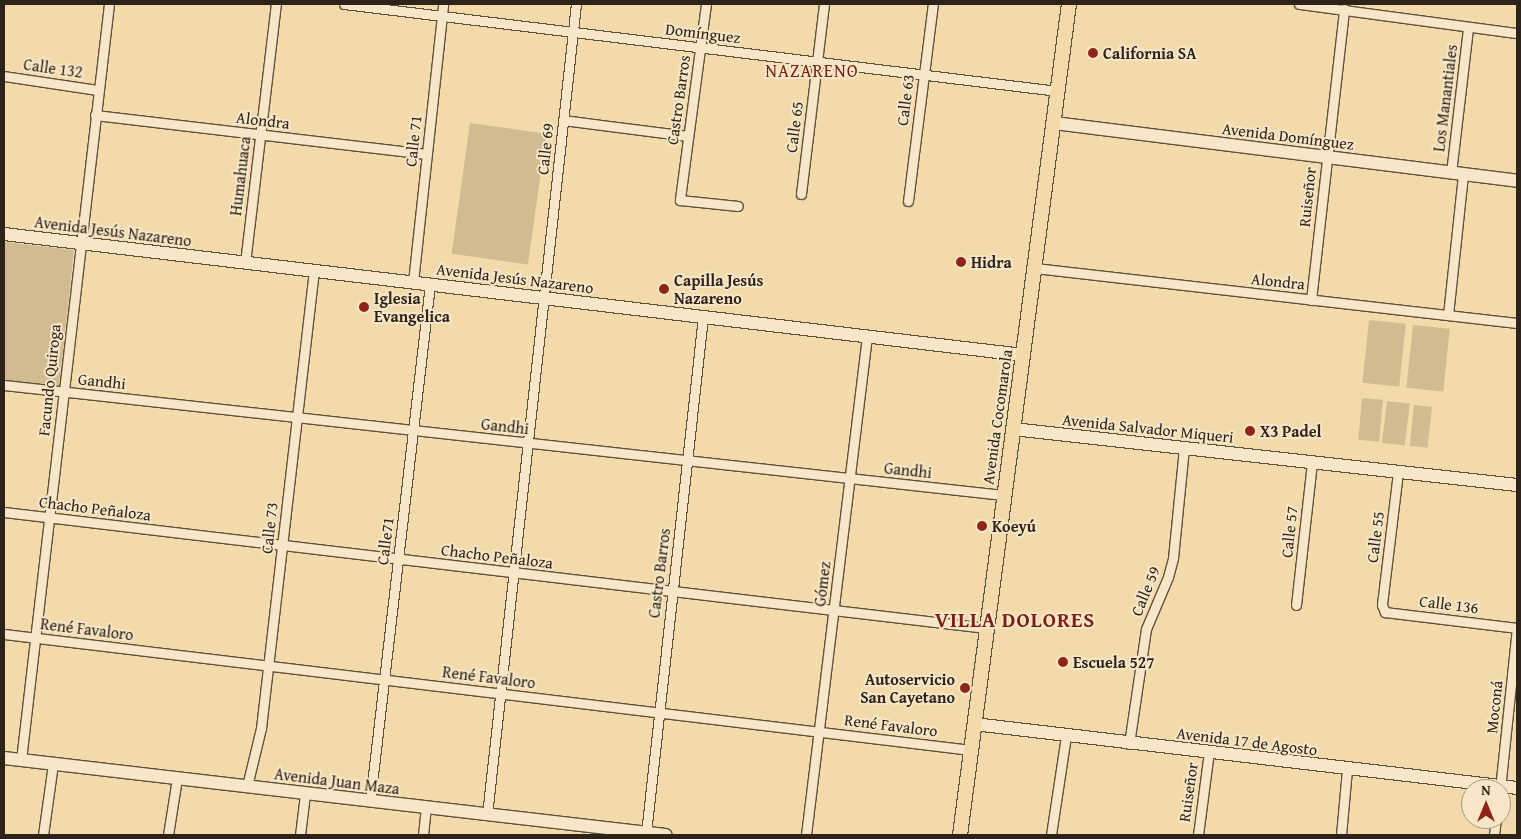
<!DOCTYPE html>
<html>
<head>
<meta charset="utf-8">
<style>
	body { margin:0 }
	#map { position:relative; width:1521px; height:839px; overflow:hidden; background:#f3daaa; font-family:"Gentium Book Plus",serif }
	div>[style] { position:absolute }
	.green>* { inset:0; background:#d1bb91; transform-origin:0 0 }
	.roads { filter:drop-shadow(1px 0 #5e513c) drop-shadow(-1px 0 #5e513c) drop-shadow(0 1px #5e513c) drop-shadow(0 -1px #5e513c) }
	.street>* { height:9px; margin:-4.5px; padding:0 4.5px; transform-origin:4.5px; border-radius:4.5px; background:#f7e7c8 }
	.secondary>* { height:12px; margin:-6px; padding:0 6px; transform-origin:6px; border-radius:6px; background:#f7e7c8 }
	.primary>* { height:14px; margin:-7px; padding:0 7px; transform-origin:7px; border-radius:7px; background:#f3daaa }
	.dots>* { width:14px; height:14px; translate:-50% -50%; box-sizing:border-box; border:2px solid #f7e7c8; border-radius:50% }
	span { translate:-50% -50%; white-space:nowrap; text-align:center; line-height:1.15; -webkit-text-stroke:4px #f7e7c8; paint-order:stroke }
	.street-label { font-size:16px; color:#2d2318 }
	.poi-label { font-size:16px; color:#2d2318; font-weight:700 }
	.left { translate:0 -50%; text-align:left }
	.right { translate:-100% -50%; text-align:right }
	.neighbourhood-label { font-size:18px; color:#7a1f14; letter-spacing:1px }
	.district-label { font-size:21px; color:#7a1f14; font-weight:700; letter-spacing:1px }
	.frame { position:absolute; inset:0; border:5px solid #2d2318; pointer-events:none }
	.north { position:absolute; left:1461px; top:779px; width:50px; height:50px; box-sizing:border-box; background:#f7e7c8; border:1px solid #a69982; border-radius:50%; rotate:0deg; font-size:14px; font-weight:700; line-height:20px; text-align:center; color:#2d2318 }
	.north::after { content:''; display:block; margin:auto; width:18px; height:22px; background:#8f2418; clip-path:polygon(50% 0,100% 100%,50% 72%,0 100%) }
</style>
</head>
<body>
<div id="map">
	<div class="green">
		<i style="left:470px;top:123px;width:77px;height:132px;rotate:8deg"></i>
		<i style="clip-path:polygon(4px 242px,74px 250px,59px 387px,4px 381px)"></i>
		<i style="left:1369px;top:320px;width:37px;height:63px;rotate:6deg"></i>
		<i style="left:1413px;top:325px;width:37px;height:63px;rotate:6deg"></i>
		<i style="left:1362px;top:398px;width:21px;height:42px;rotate:5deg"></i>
		<i style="left:1387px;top:401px;width:23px;height:42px;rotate:7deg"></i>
		<i style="left:1414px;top:405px;width:18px;height:41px;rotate:6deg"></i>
	</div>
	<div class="roads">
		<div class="street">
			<i style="left:344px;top:4px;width:719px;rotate:6.95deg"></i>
			<i style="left:706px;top:4px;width:198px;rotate:97.6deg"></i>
			<i style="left:680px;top:200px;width:58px;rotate:5.9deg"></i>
			<i style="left:1299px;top:4px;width:220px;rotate:7.6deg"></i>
			<i style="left:4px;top:76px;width:95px;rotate:8.5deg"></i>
			<i style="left:95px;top:115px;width:334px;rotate:6.7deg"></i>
			<i style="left:563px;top:120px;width:126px;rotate:7.3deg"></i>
			<i style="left:1451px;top:173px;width:146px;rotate:-83.3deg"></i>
			<i style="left:801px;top:194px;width:191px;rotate:-83.1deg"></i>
			<i style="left:908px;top:201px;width:199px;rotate:-82.8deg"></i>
			<i style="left:245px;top:263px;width:261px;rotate:-83.2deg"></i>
			<i style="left:1035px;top:268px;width:485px;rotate:6.5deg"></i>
			<i style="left:413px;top:282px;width:280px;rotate:-83.8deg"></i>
			<i style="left:1311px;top:300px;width:293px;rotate:-83.5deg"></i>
			<i style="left:1448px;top:315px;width:142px;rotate:-83.9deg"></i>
			<i style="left:4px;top:385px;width:1005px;rotate:6.28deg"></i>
			<i style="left:1398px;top:472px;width:134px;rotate:96.9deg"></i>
			<i style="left:1382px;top:605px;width:8px;rotate:67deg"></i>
			<i style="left:1385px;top:612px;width:133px;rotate:6.9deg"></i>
			<i style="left:4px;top:512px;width:989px;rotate:6.74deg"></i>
			<i style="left:1296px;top:605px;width:143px;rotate:-83.6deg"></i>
			<i style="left:4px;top:634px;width:974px;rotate:6.84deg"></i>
			<i style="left:1129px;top:744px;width:116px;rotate:-81.6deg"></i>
			<i style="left:1146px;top:629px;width:56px;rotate:-67.1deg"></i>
			<i style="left:1168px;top:577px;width:20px;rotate:-75deg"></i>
			<i style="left:1173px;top:558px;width:111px;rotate:-84.3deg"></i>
			<i style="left:21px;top:760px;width:761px;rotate:-83.36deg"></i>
			<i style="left:247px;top:786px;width:60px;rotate:-76.4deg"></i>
			<i style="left:261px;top:728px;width:460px;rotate:-83.4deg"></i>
			<i style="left:1500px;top:789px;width:162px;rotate:-84deg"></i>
			<i style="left:370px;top:801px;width:520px;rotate:-83.38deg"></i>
			<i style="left:487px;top:815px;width:816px;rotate:-83.74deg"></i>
			<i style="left:646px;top:833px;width:519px;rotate:-83.7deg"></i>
			<i style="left:43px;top:835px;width:72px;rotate:-82deg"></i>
			<i style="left:168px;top:835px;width:58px;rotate:-81deg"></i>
			<i style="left:300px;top:835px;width:41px;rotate:-83deg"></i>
			<i style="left:423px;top:835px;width:28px;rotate:-84deg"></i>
			<i style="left:806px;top:835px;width:503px;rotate:-83.03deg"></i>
			<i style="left:1051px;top:835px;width:100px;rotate:-81.4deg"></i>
			<i style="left:1198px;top:835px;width:84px;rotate:-82.5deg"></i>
			<i style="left:1341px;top:835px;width:66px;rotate:-84.8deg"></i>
			<i style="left:1494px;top:835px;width:16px;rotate:-83deg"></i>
		</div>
		<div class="secondary">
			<i style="left:1054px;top:123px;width:467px;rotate:7.1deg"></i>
			<i style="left:4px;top:234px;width:1026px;rotate:6.77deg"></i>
			<i style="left:1013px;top:429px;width:507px;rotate:6.34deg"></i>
			<i style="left:974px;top:724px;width:547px;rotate:6.72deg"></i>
			<i style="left:4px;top:758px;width:666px;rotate:6.63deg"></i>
		</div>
		<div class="primary">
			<i style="left:960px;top:835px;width:838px;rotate:-82.53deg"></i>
		</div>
	</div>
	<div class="dots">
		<i style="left:1093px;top:53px;background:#8f2418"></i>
		<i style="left:961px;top:262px;background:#8f2418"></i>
		<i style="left:664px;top:289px;background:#8f2418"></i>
		<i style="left:364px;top:307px;background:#8f2418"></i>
		<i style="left:1250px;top:431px;background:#8f2418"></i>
		<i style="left:982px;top:526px;background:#8f2418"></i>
		<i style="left:1063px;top:662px;background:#8f2418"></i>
		<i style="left:965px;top:688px;background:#8f2418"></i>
	</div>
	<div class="street-label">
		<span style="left:703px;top:33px;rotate:7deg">Domínguez</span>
		<span style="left:53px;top:68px;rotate:8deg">Calle 132</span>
		<span style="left:1445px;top:98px;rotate:-83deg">Los Manantiales</span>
		<span style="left:678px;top:100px;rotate:-82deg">Castro Barros</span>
		<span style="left:905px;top:100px;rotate:-83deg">Calle 63</span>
		<span style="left:263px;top:120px;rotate:7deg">Alondra</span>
		<span style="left:794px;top:127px;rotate:-83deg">Calle 65</span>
		<span style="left:1288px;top:136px;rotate:7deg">Avenida Domínguez</span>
		<span style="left:413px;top:141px;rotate:-84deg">Calle 71</span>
		<span style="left:545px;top:149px;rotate:-84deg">Calle 69</span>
		<span style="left:240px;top:176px;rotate:-83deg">Humahuaca</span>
		<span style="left:1307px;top:197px;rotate:-84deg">Ruiseñor</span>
		<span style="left:113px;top:231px;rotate:7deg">Avenida Jesús Nazareno</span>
		<span style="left:515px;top:278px;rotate:7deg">Avenida Jesús Nazareno</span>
		<span style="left:1278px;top:281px;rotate:6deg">Alondra</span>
		<span style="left:49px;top:380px;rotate:-84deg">Facundo Quiroga</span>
		<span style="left:102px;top:381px;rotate:6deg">Gandhi</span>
		<span style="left:997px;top:417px;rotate:-82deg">Avenida Cocomarola</span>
		<span style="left:505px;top:426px;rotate:6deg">Gandhi</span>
		<span style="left:1148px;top:428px;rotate:6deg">Avenida Salvador Miqueri</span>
		<span style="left:908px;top:470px;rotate:6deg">Gandhi</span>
		<span style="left:95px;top:508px;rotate:7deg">Chacho Peñaloza</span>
		<span style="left:269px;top:528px;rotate:-84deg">Calle 73</span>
		<span style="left:1289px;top:532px;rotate:-84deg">Calle 57</span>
		<span style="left:1375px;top:537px;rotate:-83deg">Calle 55</span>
		<span style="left:385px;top:541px;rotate:-83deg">Calle71</span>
		<span style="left:497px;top:556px;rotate:7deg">Chacho Peñaloza</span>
		<span style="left:659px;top:573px;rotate:-83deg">Castro Barros</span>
		<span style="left:822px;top:584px;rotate:-83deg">Gómez</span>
		<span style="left:1145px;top:591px;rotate:-68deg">Calle 59</span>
		<span style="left:1449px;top:604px;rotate:7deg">Calle 136</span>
		<span style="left:87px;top:629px;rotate:7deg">René Favaloro</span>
		<span style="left:489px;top:677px;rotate:7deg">René Favaloro</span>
		<span style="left:1494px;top:707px;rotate:-84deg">Moconá</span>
		<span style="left:891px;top:725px;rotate:7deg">René Favaloro</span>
		<span style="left:1247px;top:741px;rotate:7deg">Avenida 17 de Agosto</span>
		<span style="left:337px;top:781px;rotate:7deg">Avenida Juan Maza</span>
		<span style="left:1188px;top:792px;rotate:-82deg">Ruiseñor</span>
	</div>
	<div class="poi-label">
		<span class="left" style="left:1103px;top:53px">California SA</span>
		<span class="left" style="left:971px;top:262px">Hidra</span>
		<span class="left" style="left:674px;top:289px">Capilla Jesús<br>Nazareno</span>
		<span class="left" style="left:374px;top:307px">Iglesia<br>Evangelica</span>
		<span class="left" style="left:1260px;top:431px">X3 Padel</span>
		<span class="left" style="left:992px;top:526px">Koeyú</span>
		<span class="left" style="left:1073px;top:662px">Escuela 527</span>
		<span class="right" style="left:955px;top:688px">Autoservicio<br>San Cayetano</span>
	</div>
	<div class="neighbourhood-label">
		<span style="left:812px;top:71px">NAZARENO</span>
	</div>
	<div class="district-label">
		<span style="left:1015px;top:620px">VILLA DOLORES</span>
	</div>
	<div class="frame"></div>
	<div class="north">N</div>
</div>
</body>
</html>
